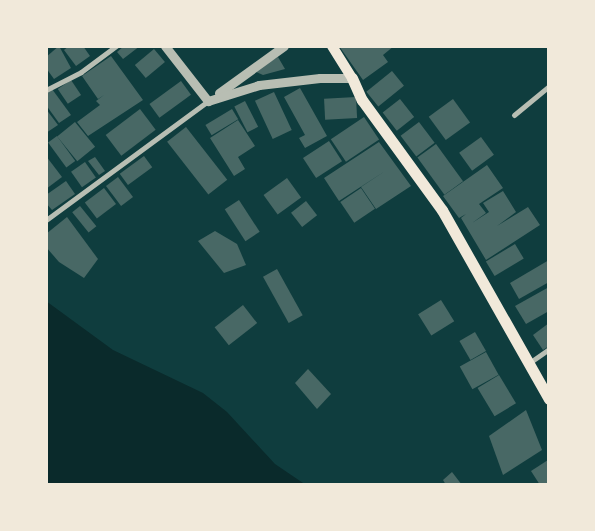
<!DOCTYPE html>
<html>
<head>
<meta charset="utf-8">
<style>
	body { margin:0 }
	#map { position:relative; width:595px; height:531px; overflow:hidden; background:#0f3d3e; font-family:Arial,sans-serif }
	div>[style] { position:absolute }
	.water>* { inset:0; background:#0a2a2b }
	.building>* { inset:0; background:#486865; transform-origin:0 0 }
	.minor>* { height:5px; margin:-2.5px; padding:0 2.5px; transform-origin:2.5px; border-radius:2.5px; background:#b8beb3 }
	.tertiary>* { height:9px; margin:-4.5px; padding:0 4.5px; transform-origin:4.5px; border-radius:4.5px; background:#b8beb3 }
	.secondary>* { height:10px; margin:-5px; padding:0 5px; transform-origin:5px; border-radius:5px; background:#f1e9da }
	.primary>* { height:11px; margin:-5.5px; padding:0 5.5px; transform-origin:5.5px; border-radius:5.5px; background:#f1e9da }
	span { translate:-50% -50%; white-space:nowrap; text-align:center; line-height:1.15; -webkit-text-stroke:5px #f1e9da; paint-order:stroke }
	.frame { position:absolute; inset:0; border:48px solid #f1e9da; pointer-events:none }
</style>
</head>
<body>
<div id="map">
	<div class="water">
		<i style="clip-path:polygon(46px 301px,113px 350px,203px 393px,227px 412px,275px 464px,306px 485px,46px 485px)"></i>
	</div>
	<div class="building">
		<i style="clip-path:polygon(59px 46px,71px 68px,54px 79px,46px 68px,46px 57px)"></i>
		<i style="clip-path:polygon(69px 46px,83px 46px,90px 56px,76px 66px,64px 50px)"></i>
		<i style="clip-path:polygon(124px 46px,140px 46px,123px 59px,117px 52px)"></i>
		<i style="clip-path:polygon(339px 46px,394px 46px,383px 55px,388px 62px,363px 80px)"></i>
		<i style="left:154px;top:49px;width:17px;height:25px;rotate:50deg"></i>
		<i style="clip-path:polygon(111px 56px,143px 100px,88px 136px,77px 122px,100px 105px,96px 101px,104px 95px,98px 99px,82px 76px)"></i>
		<i style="clip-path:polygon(278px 57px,285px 69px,263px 75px,254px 71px)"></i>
		<i style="left:392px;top:71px;width:19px;height:33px;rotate:51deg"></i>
		<i style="left:71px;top:80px;width:18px;height:16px;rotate:56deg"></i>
		<i style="left:181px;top:81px;width:17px;height:39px;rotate:54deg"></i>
		<i style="clip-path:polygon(300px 88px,327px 136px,305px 148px,299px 138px,305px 135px,284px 97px)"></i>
		<i style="clip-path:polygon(52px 89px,71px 115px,59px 123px,46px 105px,46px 93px)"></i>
		<i style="left:274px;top:92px;width:42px;height:21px;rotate:65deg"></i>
		<i style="left:356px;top:97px;width:21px;height:32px;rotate:87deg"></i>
		<i style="left:400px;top:99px;width:23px;height:22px;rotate:52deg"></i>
		<i style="left:453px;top:99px;width:29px;height:30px;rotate:54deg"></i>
		<i style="left:245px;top:101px;width:29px;height:12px;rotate:63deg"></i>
		<i style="clip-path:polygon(46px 109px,58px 125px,46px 133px)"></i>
		<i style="left:140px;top:109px;width:26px;height:43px;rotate:53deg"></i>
		<i style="left:232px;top:109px;width:12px;height:31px;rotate:59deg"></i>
		<i style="left:364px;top:117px;width:27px;height:40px;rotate:56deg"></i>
		<i style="clip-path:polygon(238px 120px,255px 146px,238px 157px,245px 169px,234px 176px,210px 138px)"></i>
		<i style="left:75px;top:122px;width:32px;height:23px;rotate:51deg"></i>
		<i style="left:419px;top:122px;width:26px;height:23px;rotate:53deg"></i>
		<i style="left:186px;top:127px;width:67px;height:24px;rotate:52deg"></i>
		<i style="left:57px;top:136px;width:31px;height:11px;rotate:54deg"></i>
		<i style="left:481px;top:137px;width:22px;height:27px;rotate:54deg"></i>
		<i style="left:329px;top:141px;width:24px;height:31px;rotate:57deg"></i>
		<i style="clip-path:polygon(379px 142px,411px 186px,376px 209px,361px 187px,385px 171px,339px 201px,324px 178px)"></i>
		<i style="left:436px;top:144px;width:46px;height:23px;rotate:54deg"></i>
		<i style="clip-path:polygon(46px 156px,62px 177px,46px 189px)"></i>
		<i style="left:144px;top:156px;width:14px;height:30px;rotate:54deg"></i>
		<i style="clip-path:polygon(95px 157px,105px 171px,99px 175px,88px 161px)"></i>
		<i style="left:85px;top:162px;width:19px;height:17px;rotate:55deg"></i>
		<i style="clip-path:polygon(487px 165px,503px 188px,479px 204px,486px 213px,472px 223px,489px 212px,483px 203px,503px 191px,516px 212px,497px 226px,528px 207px,540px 225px,486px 260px,461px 218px,466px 214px,459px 218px,443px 196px)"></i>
		<i style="left:118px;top:177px;width:25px;height:15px;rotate:53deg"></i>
		<i style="left:287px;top:178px;width:24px;height:29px;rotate:54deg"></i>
		<i style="clip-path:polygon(66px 181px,75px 194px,52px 210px,46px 203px,46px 195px)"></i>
		<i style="left:104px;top:188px;width:20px;height:24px;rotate:53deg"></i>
		<i style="left:361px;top:188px;width:25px;height:25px;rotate:56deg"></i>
		<i style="left:239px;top:200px;width:38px;height:17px;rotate:57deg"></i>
		<i style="left:306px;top:201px;width:18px;height:19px;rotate:52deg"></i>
		<i style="left:80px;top:206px;width:26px;height:10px;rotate:51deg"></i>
		<i style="clip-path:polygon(67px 217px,98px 259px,84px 278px,59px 262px,46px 247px,46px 234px)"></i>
		<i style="clip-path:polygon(215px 231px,237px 244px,246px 265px,224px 273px,198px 241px)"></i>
		<i style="left:515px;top:244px;width:17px;height:34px;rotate:59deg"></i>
		<i style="clip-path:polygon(549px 260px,549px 282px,519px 299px,510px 283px)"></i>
		<i style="left:277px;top:269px;width:53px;height:16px;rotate:61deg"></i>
		<i style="clip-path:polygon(549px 287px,549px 311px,526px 324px,515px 306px)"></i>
		<i style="left:441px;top:300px;width:25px;height:27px;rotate:58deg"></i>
		<i style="left:243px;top:305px;width:23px;height:36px;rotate:52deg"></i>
		<i style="clip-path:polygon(549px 323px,549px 346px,543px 350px,533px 335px)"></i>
		<i style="left:475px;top:332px;width:22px;height:18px;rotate:60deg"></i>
		<i style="left:486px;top:352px;width:26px;height:30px;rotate:61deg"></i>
		<i style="clip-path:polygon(308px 369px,331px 394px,317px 409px,295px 383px)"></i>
		<i style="left:499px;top:375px;width:33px;height:25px;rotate:59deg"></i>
		<i style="clip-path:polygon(526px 410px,542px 450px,503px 475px,489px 436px)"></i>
		<i style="clip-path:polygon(548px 460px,549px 485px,540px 485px,531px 471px)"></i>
		<i style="clip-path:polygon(452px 472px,462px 485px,446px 485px,443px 480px)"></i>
	</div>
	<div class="minor">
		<i style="left:46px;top:90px;width:39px;rotate:-27deg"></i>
		<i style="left:81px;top:72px;width:44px;rotate:-36.6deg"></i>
		<i style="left:514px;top:115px;width:45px;rotate:-39.6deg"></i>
		<i style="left:46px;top:220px;width:201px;rotate:-36.3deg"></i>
		<i style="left:529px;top:363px;width:24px;rotate:-35deg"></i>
	</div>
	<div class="tertiary">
		<i style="left:165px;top:46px;width:70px;rotate:52deg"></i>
		<i style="left:219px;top:93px;width:80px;rotate:-35.9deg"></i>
		<i style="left:208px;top:101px;width:53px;rotate:-17.4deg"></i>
		<i style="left:259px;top:85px;width:61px;rotate:-6.5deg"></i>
		<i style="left:320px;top:78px;width:32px"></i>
	</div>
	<div class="secondary">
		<i style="left:332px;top:46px;width:38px;rotate:58deg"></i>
	</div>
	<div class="primary">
		<i style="left:352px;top:78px;width:24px;rotate:66deg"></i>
		<i style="left:362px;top:100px;width:136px;rotate:54deg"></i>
		<i style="left:442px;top:210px;width:217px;rotate:60.5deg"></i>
	</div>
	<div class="frame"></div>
</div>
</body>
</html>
